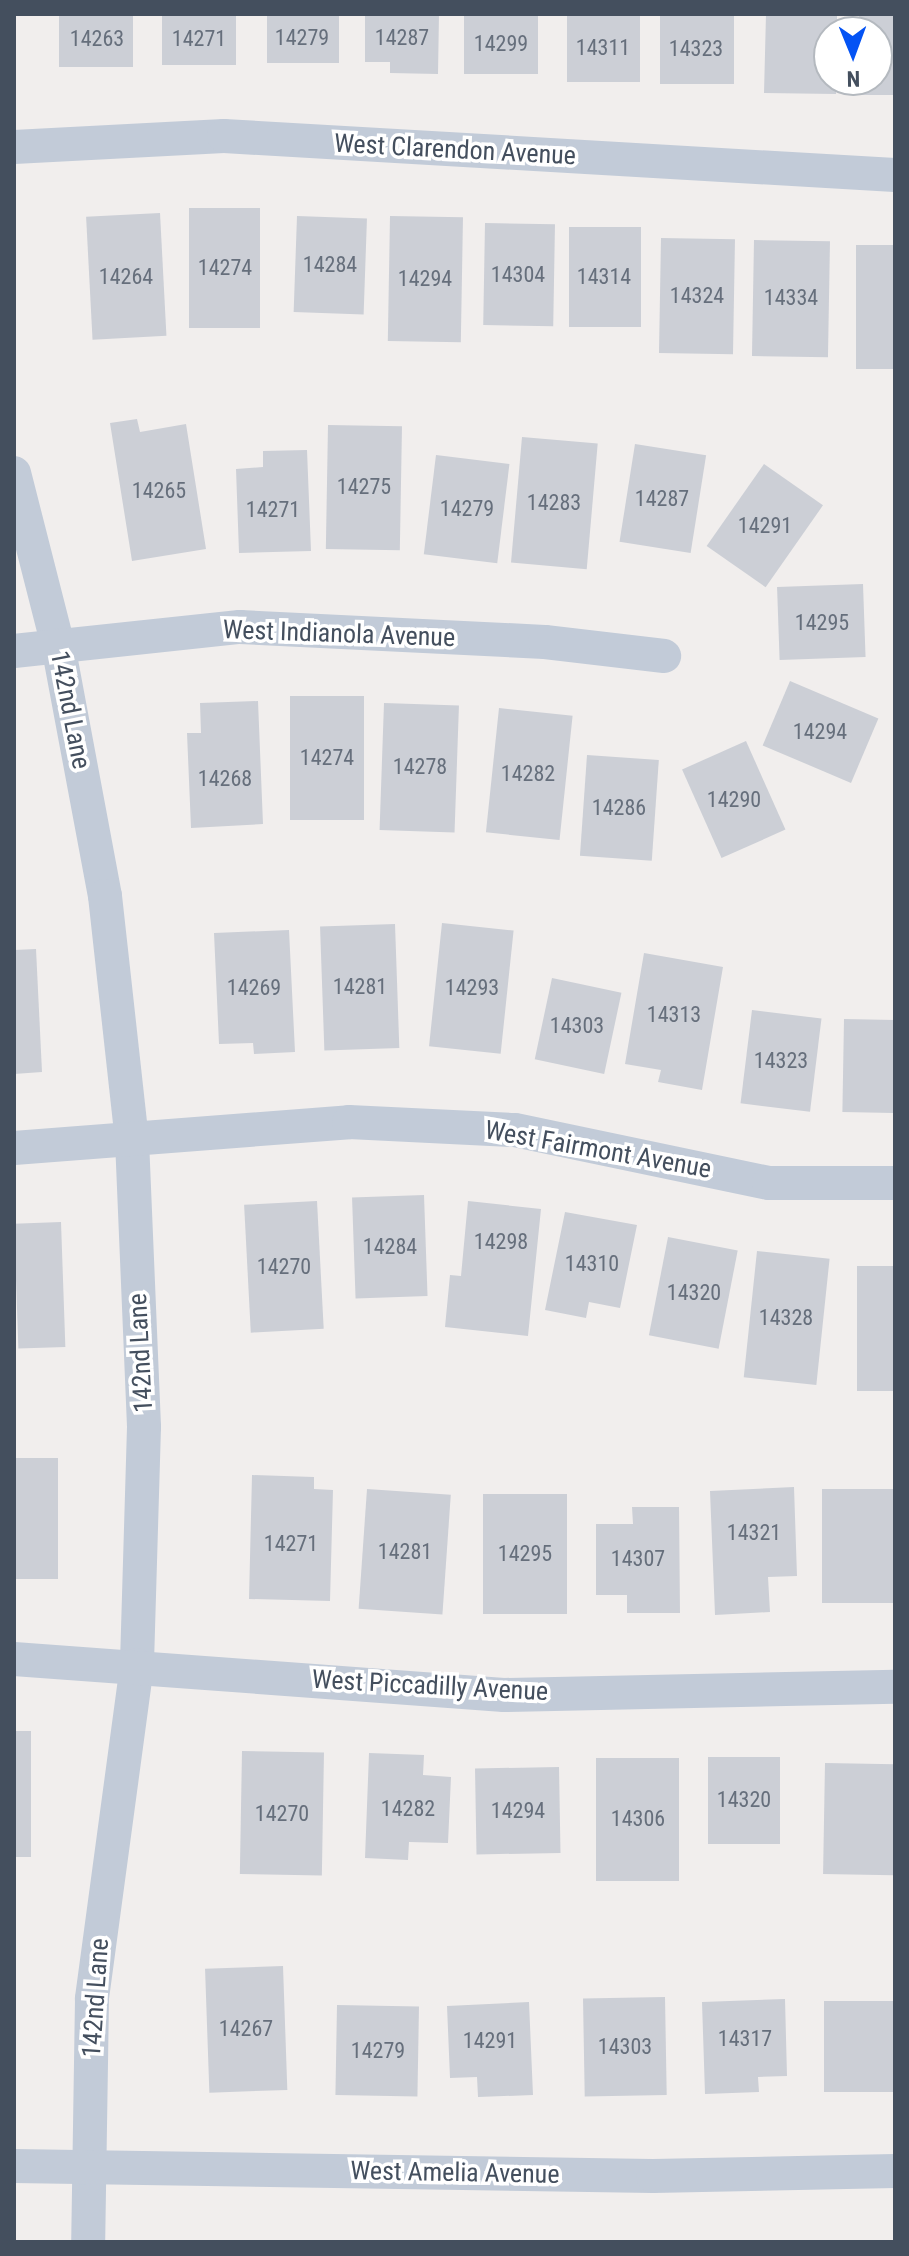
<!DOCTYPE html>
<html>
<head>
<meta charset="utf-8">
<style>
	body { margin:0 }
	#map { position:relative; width:909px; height:2256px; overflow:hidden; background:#f1eeed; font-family:"Roboto Condensed",sans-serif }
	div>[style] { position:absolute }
	.building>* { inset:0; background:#cccfd6; transform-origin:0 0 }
	.street>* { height:34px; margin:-17px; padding:0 17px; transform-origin:17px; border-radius:17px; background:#c2cbd8 }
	span { translate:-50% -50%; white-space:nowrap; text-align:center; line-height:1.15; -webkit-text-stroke:7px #fff; paint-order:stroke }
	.number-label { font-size:22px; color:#666f7c }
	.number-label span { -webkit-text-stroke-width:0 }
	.street-label { font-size:26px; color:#444f5e }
	.frame { position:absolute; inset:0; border:16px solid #444f5e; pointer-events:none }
	.north { position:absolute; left:813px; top:16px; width:80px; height:80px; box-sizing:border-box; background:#fff; border:2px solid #b4b9bf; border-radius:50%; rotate:179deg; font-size:22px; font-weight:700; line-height:32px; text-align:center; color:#444f5e }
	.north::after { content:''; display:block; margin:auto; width:28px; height:36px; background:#0453f4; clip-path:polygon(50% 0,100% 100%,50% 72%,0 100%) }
</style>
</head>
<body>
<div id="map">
	<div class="building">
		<i style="left:59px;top:14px;width:74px;height:53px"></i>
		<i style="left:162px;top:14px;width:74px;height:51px"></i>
		<i style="left:267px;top:14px;width:72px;height:49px"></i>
		<i style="clip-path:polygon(365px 14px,439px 14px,438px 74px,390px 73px,390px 62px,365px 62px)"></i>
		<i style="left:464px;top:14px;width:74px;height:60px"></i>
		<i style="left:567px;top:14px;width:73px;height:68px"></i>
		<i style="left:660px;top:14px;width:74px;height:70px"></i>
		<i style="clip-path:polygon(766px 14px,837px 14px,837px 32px,829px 32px,829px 80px,836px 80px,836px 94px,764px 93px)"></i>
		<i style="clip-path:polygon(859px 14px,895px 14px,895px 95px,859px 95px,859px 80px,877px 80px,877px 32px,859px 32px)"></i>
		<i style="left:189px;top:208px;width:71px;height:120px"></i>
		<i style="left:160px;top:213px;width:123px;height:74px;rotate:87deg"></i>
		<i style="left:297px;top:216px;width:70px;height:96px;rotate:2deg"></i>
		<i style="left:390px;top:216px;width:73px;height:125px;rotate:1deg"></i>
		<i style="left:485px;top:223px;width:70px;height:102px;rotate:1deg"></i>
		<i style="left:569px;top:227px;width:72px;height:100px"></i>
		<i style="left:661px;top:238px;width:74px;height:115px;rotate:1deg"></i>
		<i style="left:754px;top:240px;width:76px;height:116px;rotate:1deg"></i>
		<i style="left:856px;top:245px;width:39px;height:124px"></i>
		<i style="clip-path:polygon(137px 419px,140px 432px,186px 424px,206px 549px,132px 561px,110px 423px)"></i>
		<i style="left:328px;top:425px;width:74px;height:124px;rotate:1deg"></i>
		<i style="left:522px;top:437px;width:76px;height:126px;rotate:5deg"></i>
		<i style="left:635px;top:444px;width:72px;height:99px;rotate:9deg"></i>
		<i style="clip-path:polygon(307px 450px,311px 551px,239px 553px,236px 469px,263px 467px,263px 451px)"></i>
		<i style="left:436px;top:455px;width:74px;height:100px;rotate:7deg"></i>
		<i style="left:764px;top:464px;width:72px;height:100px;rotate:35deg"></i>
		<i style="left:863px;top:584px;width:73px;height:86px;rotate:88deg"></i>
		<i style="left:790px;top:681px;width:96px;height:70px;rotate:23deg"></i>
		<i style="left:290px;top:696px;width:74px;height:124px"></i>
		<i style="clip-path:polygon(258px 701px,263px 824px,191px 828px,187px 733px,201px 733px,200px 703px)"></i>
		<i style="left:384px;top:703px;width:75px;height:127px;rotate:2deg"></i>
		<i style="left:499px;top:708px;width:74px;height:125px;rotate:6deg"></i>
		<i style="left:746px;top:741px;width:97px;height:70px;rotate:66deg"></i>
		<i style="left:587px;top:755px;width:72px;height:101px;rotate:4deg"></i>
		<i style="left:442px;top:923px;width:72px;height:124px;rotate:6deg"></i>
		<i style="left:395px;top:924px;width:124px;height:75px;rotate:88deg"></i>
		<i style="clip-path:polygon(289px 930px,295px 1052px,254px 1054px,253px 1043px,219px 1044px,214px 933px)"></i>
		<i style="clip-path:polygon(36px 949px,42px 1072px,14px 1074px,14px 950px)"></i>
		<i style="clip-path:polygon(644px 953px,723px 967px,702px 1090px,658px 1082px,661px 1070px,625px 1064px)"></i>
		<i style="left:552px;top:978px;width:71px;height:83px;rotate:12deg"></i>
		<i style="left:752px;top:1010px;width:70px;height:94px;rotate:7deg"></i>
		<i style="left:844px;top:1019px;width:51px;height:93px;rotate:1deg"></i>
		<i style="left:424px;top:1195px;width:101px;height:72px;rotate:88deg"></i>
		<i style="left:317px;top:1201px;width:128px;height:73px;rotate:87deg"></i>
		<i style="clip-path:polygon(468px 1201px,541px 1209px,528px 1336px,445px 1327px,450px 1275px,461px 1276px)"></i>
		<i style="clip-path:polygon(565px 1212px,637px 1225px,620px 1308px,589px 1302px,586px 1318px,545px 1310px)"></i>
		<i style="left:61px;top:1222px;width:125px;height:47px;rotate:88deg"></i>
		<i style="left:668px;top:1237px;width:71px;height:100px;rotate:11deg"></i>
		<i style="left:757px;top:1251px;width:73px;height:127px;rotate:6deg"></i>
		<i style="left:857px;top:1266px;width:38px;height:125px"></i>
		<i style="left:14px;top:1458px;width:44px;height:121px"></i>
		<i style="clip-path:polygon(252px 1475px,314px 1477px,314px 1489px,333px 1490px,330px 1601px,249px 1599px)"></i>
		<i style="clip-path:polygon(794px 1487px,797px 1576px,768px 1577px,770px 1612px,715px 1615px,710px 1491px)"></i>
		<i style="left:367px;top:1489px;width:84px;height:120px;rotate:4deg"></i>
		<i style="left:822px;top:1489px;width:73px;height:114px"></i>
		<i style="left:483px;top:1494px;width:84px;height:120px"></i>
		<i style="clip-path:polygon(632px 1507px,679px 1507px,680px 1613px,627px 1613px,627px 1595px,596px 1595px,596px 1524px,633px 1524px)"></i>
		<i style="left:14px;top:1731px;width:17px;height:126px"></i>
		<i style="left:242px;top:1751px;width:82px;height:123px;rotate:1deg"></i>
		<i style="clip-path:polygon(369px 1753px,424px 1755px,423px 1775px,451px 1777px,448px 1843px,409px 1842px,408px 1860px,365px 1858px)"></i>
		<i style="left:708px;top:1757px;width:72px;height:87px"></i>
		<i style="left:596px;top:1758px;width:83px;height:123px"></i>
		<i style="left:825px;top:1763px;width:70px;height:111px;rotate:1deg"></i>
		<i style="left:559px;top:1767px;width:86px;height:84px;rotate:89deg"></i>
		<i style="left:283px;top:1966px;width:124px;height:78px;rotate:88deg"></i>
		<i style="left:665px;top:1997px;width:98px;height:82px;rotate:89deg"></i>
		<i style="clip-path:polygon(785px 1999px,787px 2076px,758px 2077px,759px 2092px,705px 2094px,702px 2002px)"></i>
		<i style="left:824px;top:2001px;width:71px;height:91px"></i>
		<i style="clip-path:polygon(529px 2002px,533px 2095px,478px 2097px,477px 2077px,450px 2078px,447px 2006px)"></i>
		<i style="left:337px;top:2005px;width:82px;height:90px;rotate:1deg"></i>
	</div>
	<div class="street">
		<i style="left:14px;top:147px;width:210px;rotate:-3deg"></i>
		<i style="left:224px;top:136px;width:672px;rotate:3.33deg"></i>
		<i style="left:14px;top:473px;width:178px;rotate:75.7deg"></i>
		<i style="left:58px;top:645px;width:255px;rotate:79.4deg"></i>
		<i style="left:105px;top:896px;width:245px;rotate:83.7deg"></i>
		<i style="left:132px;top:1140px;width:287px;rotate:87.6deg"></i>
		<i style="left:144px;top:1427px;width:238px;rotate:91.7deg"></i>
		<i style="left:137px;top:1665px;width:337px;rotate:97.7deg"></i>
		<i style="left:92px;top:1999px;width:243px;rotate:90.9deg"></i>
		<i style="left:14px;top:651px;width:227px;rotate:-6.1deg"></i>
		<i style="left:240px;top:627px;width:305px;rotate:2.8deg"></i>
		<i style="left:545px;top:642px;width:120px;rotate:6.7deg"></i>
		<i style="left:14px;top:1148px;width:336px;rotate:-4.4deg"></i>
		<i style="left:349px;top:1122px;width:166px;rotate:2.8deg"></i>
		<i style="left:515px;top:1130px;width:259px;rotate:11.8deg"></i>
		<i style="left:769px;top:1183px;width:126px"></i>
		<i style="left:14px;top:1659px;width:491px;rotate:4.2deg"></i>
		<i style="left:504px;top:1695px;width:391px;rotate:-1.2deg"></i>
		<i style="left:14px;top:2166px;width:639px;rotate:0.9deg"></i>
		<i style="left:653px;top:2176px;width:242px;rotate:-1.2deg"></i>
	</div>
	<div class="number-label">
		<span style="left:302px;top:38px">14279</span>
		<span style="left:402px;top:38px">14287</span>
		<span style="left:97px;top:39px">14263</span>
		<span style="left:199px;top:39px">14271</span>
		<span style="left:501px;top:44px">14299</span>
		<span style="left:603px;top:48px">14311</span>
		<span style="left:696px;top:49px">14323</span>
		<span style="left:330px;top:265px">14284</span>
		<span style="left:225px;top:268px">14274</span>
		<span style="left:518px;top:275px">14304</span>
		<span style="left:126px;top:277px">14264</span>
		<span style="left:604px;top:277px">14314</span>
		<span style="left:425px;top:279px">14294</span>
		<span style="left:697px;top:296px">14324</span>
		<span style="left:791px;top:298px">14334</span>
		<span style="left:364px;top:487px">14275</span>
		<span style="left:159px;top:491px">14265</span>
		<span style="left:662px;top:499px">14287</span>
		<span style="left:554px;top:503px">14283</span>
		<span style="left:467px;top:509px">14279</span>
		<span style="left:273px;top:510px">14271</span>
		<span style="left:765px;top:526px">14291</span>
		<span style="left:822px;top:623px">14295</span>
		<span style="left:820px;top:732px">14294</span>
		<span style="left:327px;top:758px">14274</span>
		<span style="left:420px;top:767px">14278</span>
		<span style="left:528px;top:774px">14282</span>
		<span style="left:225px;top:779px">14268</span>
		<span style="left:734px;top:800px">14290</span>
		<span style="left:619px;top:808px">14286</span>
		<span style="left:360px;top:987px">14281</span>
		<span style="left:254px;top:988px">14269</span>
		<span style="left:472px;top:988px">14293</span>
		<span style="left:674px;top:1015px">14313</span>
		<span style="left:577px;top:1026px">14303</span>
		<span style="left:781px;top:1061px">14323</span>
		<span style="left:501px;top:1242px">14298</span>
		<span style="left:390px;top:1247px">14284</span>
		<span style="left:592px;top:1264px">14310</span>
		<span style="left:284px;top:1267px">14270</span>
		<span style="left:694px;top:1293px">14320</span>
		<span style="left:786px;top:1318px">14328</span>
		<span style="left:754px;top:1533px">14321</span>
		<span style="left:291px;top:1544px">14271</span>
		<span style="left:405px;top:1552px">14281</span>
		<span style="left:525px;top:1554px">14295</span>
		<span style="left:638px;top:1559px">14307</span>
		<span style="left:744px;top:1800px">14320</span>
		<span style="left:408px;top:1809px">14282</span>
		<span style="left:518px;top:1811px">14294</span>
		<span style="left:282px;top:1814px">14270</span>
		<span style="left:638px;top:1819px">14306</span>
		<span style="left:246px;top:2029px">14267</span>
		<span style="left:745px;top:2039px">14317</span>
		<span style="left:490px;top:2041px">14291</span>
		<span style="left:625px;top:2047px">14303</span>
		<span style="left:378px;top:2051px">14279</span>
	</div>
	<div class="street-label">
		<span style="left:455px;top:150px;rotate:3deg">West Clarendon Avenue</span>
		<span style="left:339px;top:634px;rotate:2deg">West Indianola Avenue</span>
		<span style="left:70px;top:710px;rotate:79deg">142nd Lane</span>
		<span style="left:598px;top:1150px;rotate:10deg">West Fairmont Avenue</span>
		<span style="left:141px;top:1353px;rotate:-93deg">142nd Lane</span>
		<span style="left:430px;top:1686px;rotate:3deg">West Piccadilly Avenue</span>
		<span style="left:96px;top:1998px;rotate:-86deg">142nd Lane</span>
		<span style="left:455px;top:2173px;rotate:1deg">West Amelia Avenue</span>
	</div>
	<div class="frame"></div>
	<div class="north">N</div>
</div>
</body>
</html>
